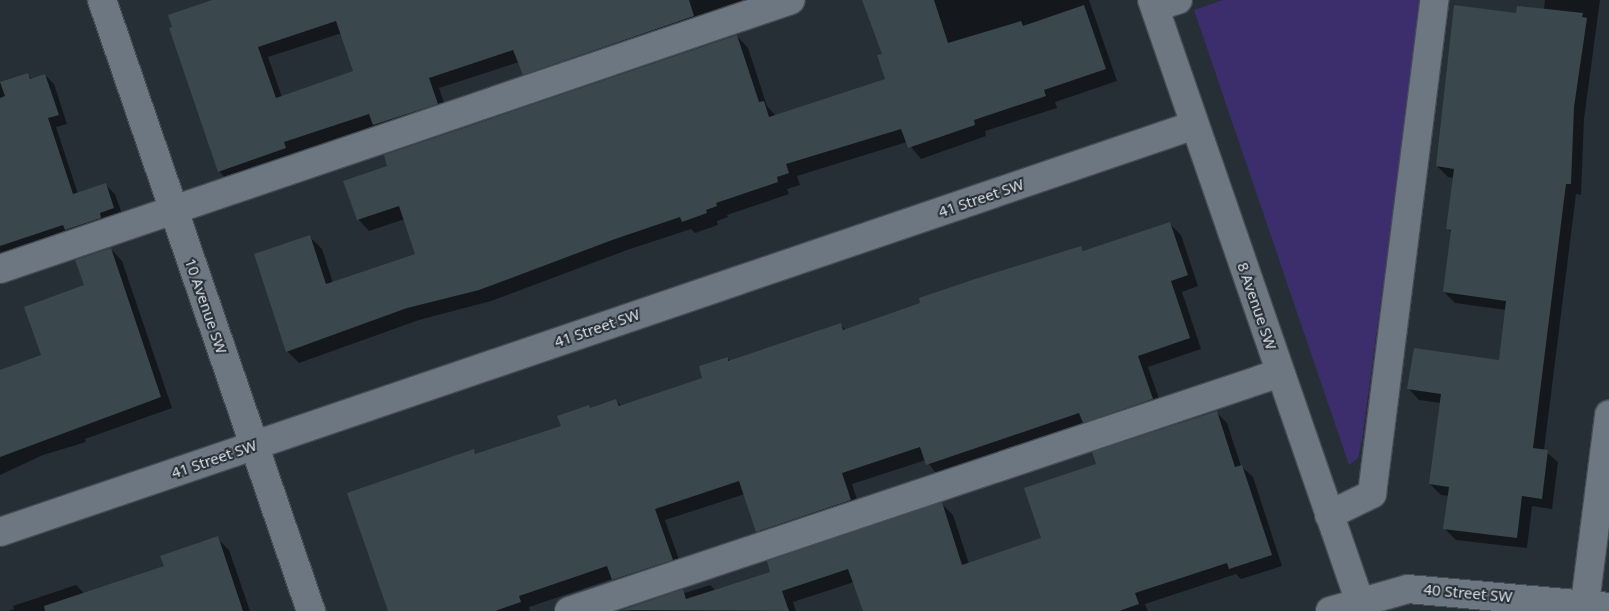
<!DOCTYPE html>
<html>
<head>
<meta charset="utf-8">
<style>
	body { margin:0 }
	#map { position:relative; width:1609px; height:611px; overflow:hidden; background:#262e36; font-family:"Noto Sans",sans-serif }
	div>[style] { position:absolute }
	.green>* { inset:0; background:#3c2e6c }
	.shadow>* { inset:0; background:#0007 }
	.building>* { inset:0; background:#3a474d }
	.roads { filter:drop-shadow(1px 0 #454c53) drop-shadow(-1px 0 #454c53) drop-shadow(0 1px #454c53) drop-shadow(0 -1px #454c53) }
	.minor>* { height:28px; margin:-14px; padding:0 14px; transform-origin:14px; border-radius:14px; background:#6d7781 }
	span { translate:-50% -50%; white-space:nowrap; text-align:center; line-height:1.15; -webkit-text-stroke:4px #262e36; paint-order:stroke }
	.street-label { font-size:15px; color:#dfe5ea }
</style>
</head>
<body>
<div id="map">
	<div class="green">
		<i style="clip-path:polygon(1223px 0,1422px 0,1362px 439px,1358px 458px,1349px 465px,1194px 10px)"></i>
	</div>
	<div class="shadow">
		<i style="clip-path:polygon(evenodd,218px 0,756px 0,534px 85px,524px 74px,519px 62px,439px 88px,448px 114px,385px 135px,375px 126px,294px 153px,296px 159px,229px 182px,219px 171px,218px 0,342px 33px,355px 72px,282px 97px,268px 57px,342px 33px)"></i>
		<i style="clip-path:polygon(863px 0,1089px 0,1117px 81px,1055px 102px,1057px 108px,985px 131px,986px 136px,921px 159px,907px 142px,797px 176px,800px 185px,787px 189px,789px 194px,727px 215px,728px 217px,717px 221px,718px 225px,695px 233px,691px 229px,627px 250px,491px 301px,419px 320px,299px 363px,287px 351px,310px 237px,322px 249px,333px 283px,417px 254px,405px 219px,369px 231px,358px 219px,389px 167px,737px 36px,748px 48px,767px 106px,776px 116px,886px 80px,884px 54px)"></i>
		<i style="clip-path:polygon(1545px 0,1600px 0,1584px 119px,1581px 195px,1576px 194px,1544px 450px,1558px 462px,1552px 509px,1532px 506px,1527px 548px,1456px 540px,1445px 529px,1449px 496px,1441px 495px,1430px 484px,1441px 403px,1419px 400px,1409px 389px,1500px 361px,1506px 310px,1455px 303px,1444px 292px,1452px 233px,1447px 228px,1454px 178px,1448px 177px,1437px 166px,1518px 14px,1544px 9px)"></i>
		<i style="clip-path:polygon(28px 75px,32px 79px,45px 75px,54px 84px,67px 124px,56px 127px,78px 194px,106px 185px,115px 194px,123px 217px,0 257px,0 83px)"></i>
		<i style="clip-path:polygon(1170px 224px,1181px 235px,1198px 286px,1182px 292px,1201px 349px,1148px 367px,1163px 410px,938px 476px,926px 460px,852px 484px,861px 511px,769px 542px,758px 531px,745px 494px,665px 520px,683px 571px,624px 590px,612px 579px,529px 607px,530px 611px,389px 611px,473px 451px,477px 455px,562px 427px,591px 409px,616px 400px,622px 407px,703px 379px,727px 358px,731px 361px,841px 325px,846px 330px,1080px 247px,1085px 252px)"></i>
		<i style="clip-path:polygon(111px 249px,122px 261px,172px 408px,85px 439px,86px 442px,43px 455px,0 475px,0 372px,43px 356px)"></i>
		<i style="clip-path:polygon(1216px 412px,1227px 423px,1241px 466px,1253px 477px,1282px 566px,1241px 579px,1236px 574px,1145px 604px,1148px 611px,864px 611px,854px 582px,793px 602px,796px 611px,628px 611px,683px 591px,685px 593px,710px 585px,716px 591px,772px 572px,942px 504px,953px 515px,969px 564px,1043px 539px,1098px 464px)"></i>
		<i style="clip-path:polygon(217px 538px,229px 550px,250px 611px,8px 611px,14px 609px,13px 606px,76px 585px,85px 594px,165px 567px)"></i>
	</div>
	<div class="building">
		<i style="clip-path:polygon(evenodd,212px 0,689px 0,694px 16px,523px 75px,513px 50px,429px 78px,438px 104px,373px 125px,369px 114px,284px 142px,286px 148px,218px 172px,169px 28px,172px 27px,168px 15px,212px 0,336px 21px,353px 71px,276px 98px,258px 47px,336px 21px)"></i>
		<i style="clip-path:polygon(862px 0,934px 0,948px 43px,1021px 21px,1023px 26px,1084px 5px,1106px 69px,1044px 90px,1046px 96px,974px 120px,975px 125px,908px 148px,901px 129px,786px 164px,789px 173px,777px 177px,778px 182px,716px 203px,717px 206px,706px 210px,707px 213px,682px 222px,680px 217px,615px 239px,479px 290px,407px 308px,286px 352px,254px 254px,310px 235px,326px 284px,415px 254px,399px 206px,357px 220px,343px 181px,387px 166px,384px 155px,737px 35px,759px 102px,764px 101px,769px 117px,885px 79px,877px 55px,882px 54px)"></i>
		<i style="clip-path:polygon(1454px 5px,1516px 13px,1517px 6px,1538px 8px,1583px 13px,1582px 17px,1587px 18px,1574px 107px,1571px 184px,1566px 184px,1533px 448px,1548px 450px,1542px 499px,1522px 496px,1517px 538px,1443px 529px,1449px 487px,1429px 484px,1441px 394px,1407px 389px,1414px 348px,1499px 360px,1506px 301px,1443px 292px,1451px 230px,1446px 229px,1454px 169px,1436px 166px)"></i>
		<i style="clip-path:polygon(28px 73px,30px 79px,45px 74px,59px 115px,48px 118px,73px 194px,106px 183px,114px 208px,100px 213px,101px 218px,65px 230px,63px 225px,0 246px,0 98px,5px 96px,0 82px)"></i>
		<i style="clip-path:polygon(1170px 222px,1188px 275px,1171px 281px,1190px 338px,1138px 356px,1153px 399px,1083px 423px,1079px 413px,926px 465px,920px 447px,842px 473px,851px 500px,756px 532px,739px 481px,655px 509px,673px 560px,612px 580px,607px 566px,519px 596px,521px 602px,495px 611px,388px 611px,347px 493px,474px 449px,475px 454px,561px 426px,557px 416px,589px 405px,590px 408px,616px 399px,619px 406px,702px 378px,699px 366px,728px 357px,728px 361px,841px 323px,843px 330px,920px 303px,919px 298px,975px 279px,1081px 246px,1083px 251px)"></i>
		<i style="clip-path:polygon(111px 248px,161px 397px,0 457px,0 370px,41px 355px,24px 307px,84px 285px,75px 260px)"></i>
		<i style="clip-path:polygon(1217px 411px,1235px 467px,1242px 465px,1272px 555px,1229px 569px,1227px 563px,1135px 593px,1139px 604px,1119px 611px,863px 611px,848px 569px,782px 591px,789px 611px,622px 610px,683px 589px,686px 599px,770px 572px,767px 561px,942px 502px,962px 565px,1041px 538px,1024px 488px,1096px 464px,1092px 452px)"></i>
		<i style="clip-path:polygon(218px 536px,243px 611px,45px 611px,44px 606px,164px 566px,160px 556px)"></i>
	</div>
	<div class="roads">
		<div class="minor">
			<i style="left:102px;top:0;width:646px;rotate:71.12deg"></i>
			<i style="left:1152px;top:0;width:646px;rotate:70.95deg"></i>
			<i style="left:1155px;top:7px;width:24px;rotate:-17deg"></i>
			<i style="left:0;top:269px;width:835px;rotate:-18.78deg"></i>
			<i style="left:1329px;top:515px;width:48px;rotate:-26deg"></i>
			<i style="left:1372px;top:494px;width:498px;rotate:-82.8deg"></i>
			<i style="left:0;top:532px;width:1262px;rotate:-18.81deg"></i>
			<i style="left:569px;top:611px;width:750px;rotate:-18.51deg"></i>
			<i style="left:1330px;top:611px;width:81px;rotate:-15.8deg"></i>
			<i style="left:1408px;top:589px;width:202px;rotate:5.1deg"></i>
			<i style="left:1584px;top:611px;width:198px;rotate:-82.7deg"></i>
		</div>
	</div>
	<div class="street-label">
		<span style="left:981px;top:198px;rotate:-19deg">41 Street SW</span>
		<span style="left:206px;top:306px;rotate:71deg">10 Avenue SW</span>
		<span style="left:1257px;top:306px;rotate:71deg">8 Avenue SW</span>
		<span style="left:597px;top:328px;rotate:-19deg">41 Street SW</span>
		<span style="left:214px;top:459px;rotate:-19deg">41 Street SW</span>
		<span style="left:1468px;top:593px;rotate:5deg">40 Street SW</span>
	</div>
</div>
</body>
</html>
